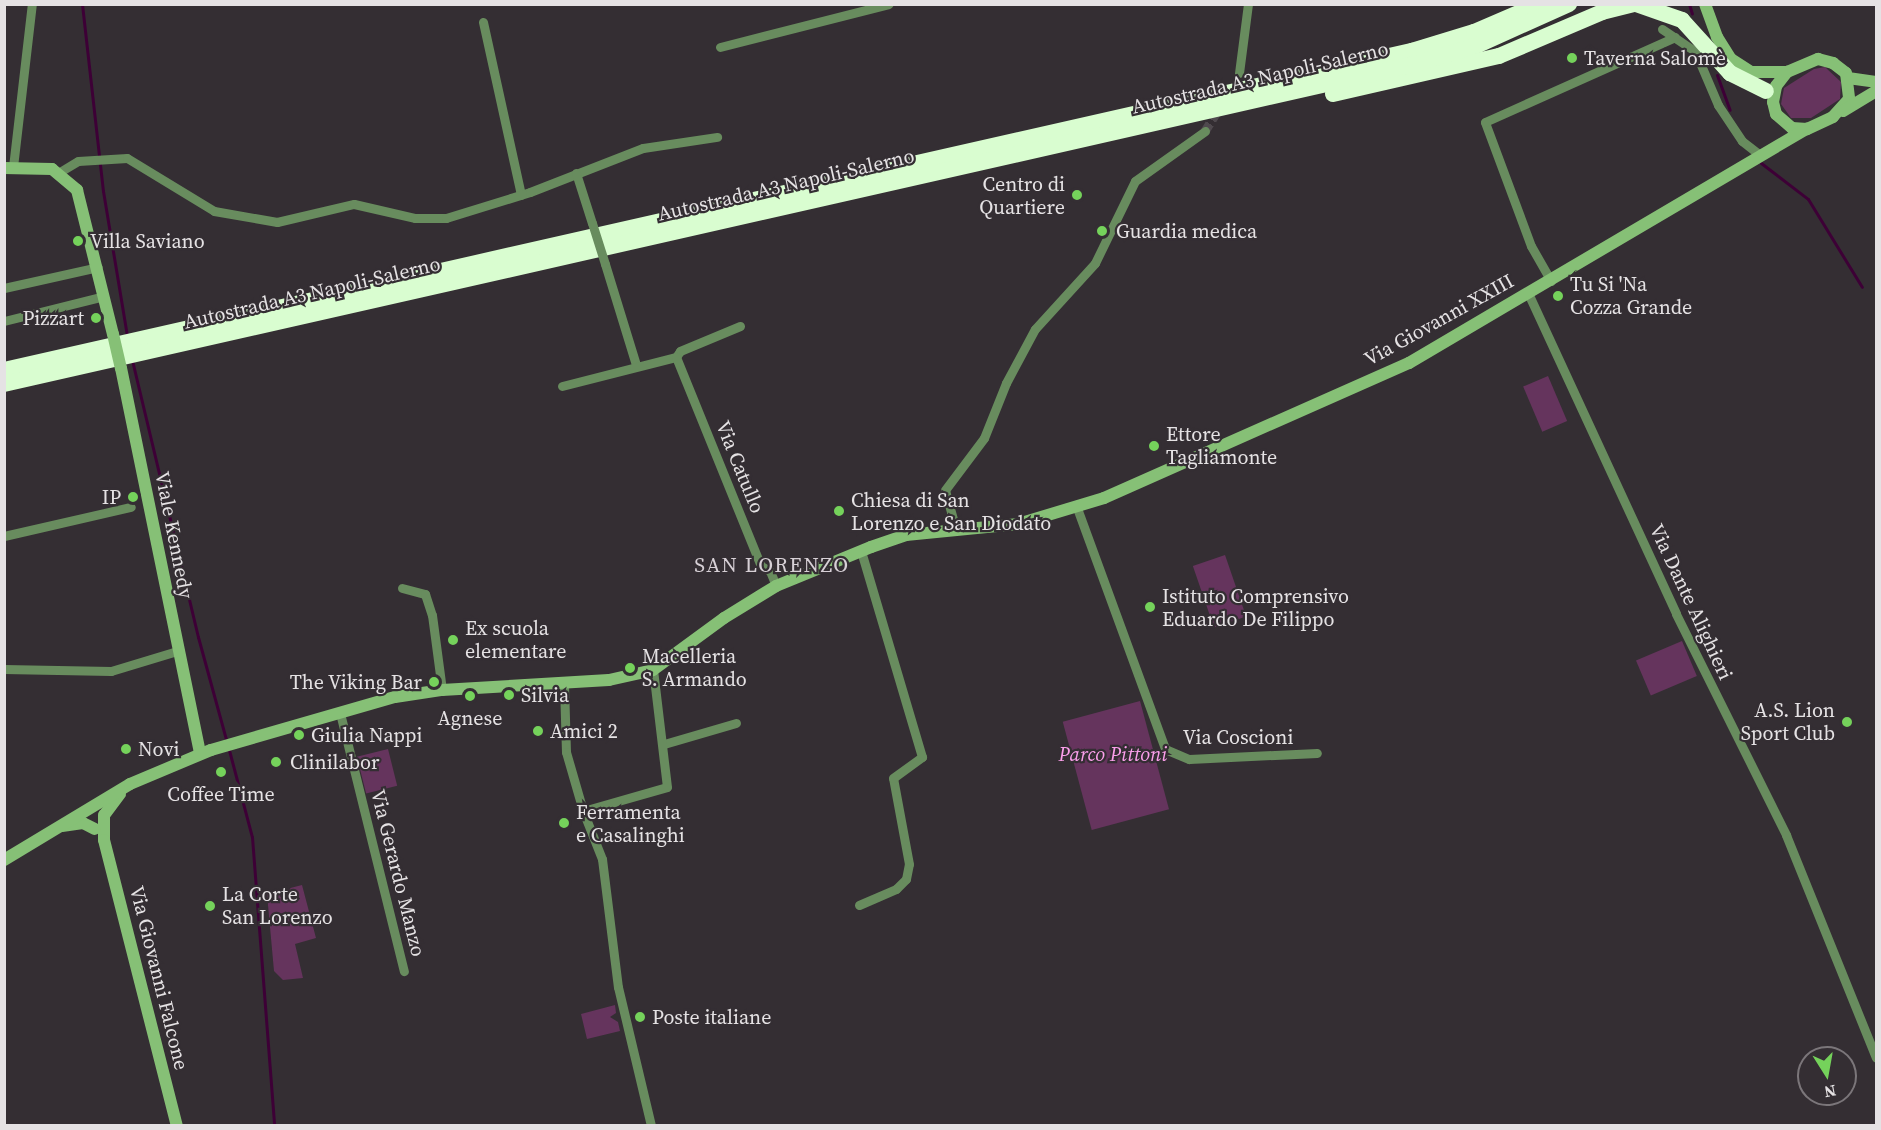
<!DOCTYPE html>
<html>
<head>
<meta charset="utf-8">
<style>
	body { margin:0 }
	#map { position:relative; width:1881px; height:1130px; overflow:hidden; background:#342e33; font-family:"Source Serif 4",serif }
	div>[style] { position:absolute }
	.green>* { inset:0; background:#65345d; transform-origin:0 0 }
	.stream>* { height:3px; margin:-1.5px; padding:0 1.5px; transform-origin:1.5px; border-radius:1.5px; background:#3d0036 }
	.street-tunnel>* { height:9px; margin-top:-4.5px; transform-origin:0; background:repeating-linear-gradient(90deg,#4f494e 0 9px,transparent 0 13.5px) }
	.street>* { height:9px; margin:-4.5px; padding:0 4.5px; transform-origin:4.5px; border-radius:4.5px; background:#688c5e }
	.secondary>* { height:12px; margin:-6px; padding:0 6px; transform-origin:6px; border-radius:6px; background:#86c076 }
	.highway>* { height:16px; margin:-8px; padding:0 8px; transform-origin:8px; border-radius:8px; background:#d9fdd0 }
	.street-bridge>* { height:9px; margin:-4.5px; padding:0 4.5px; transform-origin:4.5px; border-radius:4.5px; background:#688c5e }
	.secondary-bridge>* { height:12px; margin:-6px; padding:0 6px; transform-origin:6px; border-radius:6px; background:#86c076 }
	.dots>* { width:16px; height:16px; translate:-50% -50%; box-sizing:border-box; border:3px solid #342e33; border-radius:50% }
	span { translate:-50% -50%; white-space:nowrap; text-align:center; line-height:1.15; -webkit-text-stroke:4.5px #342e33; paint-order:stroke }
	.poi-label { font-size:20px; color:#e5e2e4 }
	.left { translate:0 -50%; text-align:left }
	.right { translate:-100% -50%; text-align:right }
	.street-label { font-size:20px; color:#e5e2e4 }
	.park-label { font-size:20px; color:#fb9feb; font-style:italic }
	.neighbourhood-label { font-size:21px; color:#d7d0d6; letter-spacing:1.5px }
	.frame { position:absolute; inset:0; border:6px solid #e5e2e4; pointer-events:none }
	.north { position:absolute; left:1797px; top:1046px; width:60px; height:60px; box-sizing:border-box; background:#342e33; border:2px solid #7b767a; border-radius:50%; rotate:169deg; font-size:16px; font-weight:700; line-height:24px; text-align:center; color:#e5e2e4 }
	.north::after { content:''; display:block; margin:auto; width:21px; height:27px; background:#75d25b; clip-path:polygon(50% 0,100% 100%,50% 72%,0 100%) }
</style>
</head>
<body>
<div id="map">
	<div class="green">
		<i style="clip-path:polygon(1825px 67px,1841px 82px,1840px 99px,1811px 118px,1791px 118px,1781px 104px,1784px 88px,1814px 69px)"></i>
		<i style="left:1548px;top:376px;width:49px;height:27px;rotate:67deg"></i>
		<i style="left:1225px;top:555px;width:65px;height:34px;rotate:71deg"></i>
		<i style="left:1682px;top:641px;width:38px;height:50px;rotate:67deg"></i>
		<i style="left:1140px;top:701px;width:112px;height:80px;rotate:75deg"></i>
		<i style="left:388px;top:749px;width:38px;height:32px;rotate:76deg"></i>
		<i style="clip-path:polygon(302px 885px,316px 938px,295px 944px,303px 978px,283px 980px,274px 971px,267px 894px)"></i>
		<i style="clip-path:polygon(615px 1005px,616px 1013px,610px 1017px,618px 1022px,620px 1031px,587px 1039px,581px 1014px)"></i>
	</div>
	<div class="stream">
		<i style="left:82px;top:4px;width:188px;rotate:83.6deg"></i>
		<i style="left:103px;top:191px;width:147px;rotate:80.6deg"></i>
		<i style="left:1689px;top:4px;width:10px;rotate:73deg"></i>
		<i style="left:1717px;top:75px;width:37px;rotate:70deg"></i>
		<i style="left:1761px;top:163px;width:59px;rotate:37.5deg"></i>
		<i style="left:1808px;top:199px;width:103px;rotate:58.5deg"></i>
		<i style="left:132px;top:360px;width:285px;rotate:76.6deg"></i>
		<i style="left:198px;top:637px;width:110px;rotate:74.7deg"></i>
		<i style="left:229px;top:750px;width:90px;rotate:75.2deg"></i>
		<i style="left:252px;top:837px;width:290px;rotate:85.6deg"></i>
	</div>
	<div class="street-tunnel">
		<i style="left:1205px;top:131px;width:26px;rotate:-58deg"></i>
	</div>
	<div class="street">
		<i style="left:483px;top:22px;width:177px;rotate:77.6deg"></i>
		<i style="left:1662px;top:29px;width:40px;rotate:34deg"></i>
		<i style="left:1695px;top:51px;width:59px;rotate:66.9deg"></i>
		<i style="left:1718px;top:105px;width:43px;rotate:56.3deg"></i>
		<i style="left:1742px;top:141px;width:23px;rotate:38deg"></i>
		<i style="left:720px;top:47px;width:174px;rotate:-14.3deg"></i>
		<i style="left:1239px;top:73px;width:70px;rotate:-82.6deg"></i>
		<i style="left:13px;top:167px;width:164px;rotate:-83.4deg"></i>
		<i style="left:58px;top:173px;width:23px;rotate:-31deg"></i>
		<i style="left:78px;top:161px;width:49px;rotate:-3.5deg"></i>
		<i style="left:127px;top:158px;width:102px;rotate:31.3deg"></i>
		<i style="left:214px;top:211px;width:64px;rotate:9.9deg"></i>
		<i style="left:277px;top:222px;width:79px;rotate:-13.2deg"></i>
		<i style="left:354px;top:204px;width:63px;rotate:12.9deg"></i>
		<i style="left:415px;top:218px;width:31px"></i>
		<i style="left:446px;top:218px;width:88px;rotate:-17.2deg"></i>
		<i style="left:530px;top:192px;width:121px;rotate:-21.3deg"></i>
		<i style="left:643px;top:148px;width:75px;rotate:-8.5deg"></i>
		<i style="left:576px;top:173px;width:52px;rotate:72.3deg"></i>
		<i style="left:605px;top:264px;width:106px;rotate:72.9deg"></i>
		<i style="left:1551px;top:281px;width:40px;rotate:-119.7deg"></i>
		<i style="left:1531px;top:246px;width:132px;rotate:-110.4deg"></i>
		<i style="left:1485px;top:122px;width:208px;rotate:-24.1deg"></i>
		<i style="left:4px;top:288px;width:96px;rotate:-12.6deg"></i>
		<i style="left:1528px;top:293px;width:353px;rotate:65.2deg"></i>
		<i style="left:1676px;top:614px;width:247px;rotate:63.5deg"></i>
		<i style="left:1786px;top:835px;width:240px;rotate:68deg"></i>
		<i style="left:4px;top:321px;width:103px;rotate:-14deg"></i>
		<i style="left:676px;top:357px;width:7px;rotate:-56deg"></i>
		<i style="left:680px;top:351px;width:65px;rotate:-22.6deg"></i>
		<i style="left:562px;top:386px;width:118px;rotate:-14.3deg"></i>
		<i style="left:676px;top:357px;width:226px;rotate:67.9deg"></i>
		<i style="left:761px;top:566px;width:10px;rotate:29deg"></i>
		<i style="left:770px;top:571px;width:16px;rotate:68deg"></i>
		<i style="left:1077px;top:508px;width:257px;rotate:69.9deg"></i>
		<i style="left:1165px;top:749px;width:26px;rotate:23deg"></i>
		<i style="left:1189px;top:759px;width:128px;rotate:-2.7deg"></i>
		<i style="left:956px;top:530px;width:41px;rotate:-105.4deg"></i>
		<i style="left:945px;top:490px;width:65px;rotate:-53.1deg"></i>
		<i style="left:984px;top:438px;width:59px;rotate:-68.2deg"></i>
		<i style="left:1006px;top:383px;width:61px;rotate:-61.8deg"></i>
		<i style="left:1035px;top:329px;width:89px;rotate:-47.7deg"></i>
		<i style="left:1095px;top:263px;width:91px;rotate:-64deg"></i>
		<i style="left:1135px;top:181px;width:86px;rotate:-35.5deg"></i>
		<i style="left:4px;top:536px;width:130px;rotate:-12.9deg"></i>
		<i style="left:402px;top:588px;width:24px;rotate:15deg"></i>
		<i style="left:425px;top:594px;width:22px;rotate:72deg"></i>
		<i style="left:432px;top:615px;width:76px;rotate:82.4deg"></i>
		<i style="left:4px;top:669px;width:107px;rotate:1.1deg"></i>
		<i style="left:111px;top:671px;width:69px;rotate:-16.9deg"></i>
		<i style="left:564px;top:685px;width:67px;rotate:88.3deg"></i>
		<i style="left:566px;top:752px;width:61px;rotate:73.9deg"></i>
		<i style="left:583px;top:811px;width:52px;rotate:68.4deg"></i>
		<i style="left:602px;top:859px;width:129px;rotate:82.9deg"></i>
		<i style="left:618px;top:987px;width:143px;rotate:76.6deg"></i>
		<i style="left:340px;top:713px;width:266px;rotate:76.1deg"></i>
		<i style="left:664px;top:744px;width:75px;rotate:-16.3deg"></i>
		<i style="left:583px;top:811px;width:87px;rotate:-15.9deg"></i>
		<i style="left:667px;top:787px;width:118px;rotate:-96.8deg"></i>
		<i style="left:859px;top:905px;width:40px;rotate:-23.4deg"></i>
		<i style="left:896px;top:889px;width:14px;rotate:-45deg"></i>
		<i style="left:906px;top:879px;width:15px;rotate:-79deg"></i>
		<i style="left:909px;top:864px;width:87px;rotate:-100.5deg"></i>
		<i style="left:893px;top:778px;width:36px;rotate:-36deg"></i>
		<i style="left:922px;top:757px;width:215px;rotate:-106.5deg"></i>
	</div>
	<div class="secondary">
		<i style="left:1705px;top:4px;width:35px;rotate:70deg"></i>
		<i style="left:1717px;top:37px;width:26px;rotate:58deg"></i>
		<i style="left:1731px;top:59px;width:24px;rotate:33deg"></i>
		<i style="left:1751px;top:72px;width:36px"></i>
		<i style="left:1818px;top:59px;width:16px;rotate:15deg"></i>
		<i style="left:1833px;top:63px;width:16px;rotate:38deg"></i>
		<i style="left:1846px;top:73px;width:26px;rotate:83deg"></i>
		<i style="left:1849px;top:99px;width:24px;rotate:132deg"></i>
		<i style="left:1833px;top:117px;width:29px;rotate:155deg"></i>
		<i style="left:1807px;top:129px;width:15px;rotate:-176deg"></i>
		<i style="left:1792px;top:128px;width:21px;rotate:-139deg"></i>
		<i style="left:1776px;top:114px;width:12px;rotate:-104deg"></i>
		<i style="left:1773px;top:102px;width:16px;rotate:-79deg"></i>
		<i style="left:1776px;top:86px;width:18px;rotate:-52deg"></i>
		<i style="left:1787px;top:72px;width:34px;rotate:-23deg"></i>
		<i style="left:1848px;top:78px;width:28px;rotate:8deg"></i>
		<i style="left:1843px;top:111px;width:39px;rotate:-31deg"></i>
		<i style="left:4px;top:168px;width:48px;rotate:1.2deg"></i>
		<i style="left:52px;top:169px;width:33px;rotate:40deg"></i>
		<i style="left:77px;top:190px;width:148px;rotate:76deg"></i>
		<i style="left:121px;top:368px;width:393px;rotate:78.4deg"></i>
		<i style="left:120px;top:794px;width:26px;rotate:127deg"></i>
		<i style="left:104px;top:815px;width:25px;rotate:90deg"></i>
		<i style="left:104px;top:840px;width:295px;rotate:75.7deg"></i>
		<i style="left:62px;top:826px;width:21px;rotate:-8deg"></i>
		<i style="left:83px;top:823px;width:13px;rotate:27deg"></i>
		<i style="left:4px;top:860px;width:147px;rotate:-31.1deg"></i>
		<i style="left:130px;top:784px;width:88px;rotate:-22.8deg"></i>
		<i style="left:211px;top:750px;width:191px;rotate:-16.1deg"></i>
		<i style="left:395px;top:697px;width:48px;rotate:-8.5deg"></i>
		<i style="left:442px;top:690px;width:167px;rotate:-3.4deg"></i>
		<i style="left:609px;top:680px;width:45px;rotate:-12.8deg"></i>
		<i style="left:653px;top:670px;width:88px;rotate:-36.2deg"></i>
		<i style="left:724px;top:618px;width:61px;rotate:-31.6deg"></i>
		<i style="left:776px;top:586px;width:103px;rotate:-22.3deg"></i>
		<i style="left:871px;top:547px;width:37px;rotate:-19deg"></i>
		<i style="left:906px;top:535px;width:113px;rotate:-5.6deg"></i>
		<i style="left:1018px;top:524px;width:90px;rotate:-16.8deg"></i>
		<i style="left:1104px;top:498px;width:334px;rotate:-23.9deg"></i>
		<i style="left:1409px;top:363px;width:462px;rotate:-30.5deg"></i>
	</div>
	<div class="highway">
		<i style="left:1636px;top:4px;width:49px;rotate:19.2deg"></i>
		<i style="left:1682px;top:20px;width:72px;rotate:47.8deg"></i>
		<i style="left:1730px;top:73px;width:40px;rotate:26.6deg"></i>
		<i style="left:1333px;top:94px;width:170px;rotate:-12.9deg"></i>
		<i style="left:1499px;top:56px;width:112px;rotate:-23.1deg"></i>
		<i style="left:1602px;top:12px;width:34px;rotate:-14deg"></i>
		<i style="left:4px;top:370px;width:1444px;rotate:-12.77deg"></i>
		<i style="left:1412px;top:51px;width:65px;rotate:-17deg"></i>
		<i style="left:1474px;top:32px;width:71px;rotate:-23.3deg"></i>
		<i style="left:4px;top:384px;width:1447px;rotate:-12.78deg"></i>
		<i style="left:1415px;top:64px;width:66px;rotate:-16.8deg"></i>
		<i style="left:1478px;top:45px;width:100px;rotate:-24.3deg"></i>
	</div>
	<div class="street-bridge">
		<i style="left:592px;top:223px;width:43px;rotate:72.4deg"></i>
	</div>
	<div class="secondary-bridge">
		<i style="left:113px;top:334px;width:35px;rotate:77deg"></i>
	</div>
	<div class="dots">
		<i style="left:1572px;top:58px;background:#75d25b"></i>
		<i style="left:1077px;top:195px;background:#75d25b"></i>
		<i style="left:1102px;top:231px;background:#75d25b"></i>
		<i style="left:78px;top:241px;background:#75d25b"></i>
		<i style="left:1558px;top:296px;background:#75d25b"></i>
		<i style="left:96px;top:318px;background:#75d25b"></i>
		<i style="left:1154px;top:446px;background:#75d25b"></i>
		<i style="left:133px;top:497px;background:#75d25b"></i>
		<i style="left:839px;top:511px;background:#75d25b"></i>
		<i style="left:1150px;top:607px;background:#75d25b"></i>
		<i style="left:453px;top:640px;background:#75d25b"></i>
		<i style="left:630px;top:668px;background:#75d25b"></i>
		<i style="left:434px;top:682px;background:#75d25b"></i>
		<i style="left:509px;top:695px;background:#75d25b"></i>
		<i style="left:470px;top:696px;background:#75d25b"></i>
		<i style="left:1847px;top:722px;background:#75d25b"></i>
		<i style="left:538px;top:731px;background:#75d25b"></i>
		<i style="left:299px;top:735px;background:#75d25b"></i>
		<i style="left:126px;top:749px;background:#75d25b"></i>
		<i style="left:276px;top:762px;background:#75d25b"></i>
		<i style="left:221px;top:772px;background:#75d25b"></i>
		<i style="left:564px;top:823px;background:#75d25b"></i>
		<i style="left:210px;top:906px;background:#75d25b"></i>
		<i style="left:640px;top:1017px;background:#75d25b"></i>
	</div>
	<div class="poi-label">
		<span class="left" style="left:1584px;top:58px">Taverna Salomè</span>
		<span class="right" style="left:1065px;top:196px">Centro di<br>Quartiere</span>
		<span class="left" style="left:1116px;top:231px">Guardia medica</span>
		<span class="left" style="left:90px;top:241px">Villa Saviano</span>
		<span class="left" style="left:1570px;top:296px">Tu Si 'Na<br>Cozza Grande</span>
		<span class="right" style="left:84px;top:318px">Pizzart</span>
		<span class="left" style="left:1166px;top:446px">Ettore<br>Tagliamonte</span>
		<span class="right" style="left:121px;top:497px">IP</span>
		<span class="left" style="left:851px;top:512px">Chiesa di San<br>Lorenzo e San Diodato</span>
		<span class="left" style="left:1162px;top:608px">Istituto Comprensivo<br>Eduardo De Filippo</span>
		<span class="left" style="left:465px;top:640px">Ex scuola<br>elementare</span>
		<span class="left" style="left:642px;top:668px">Macelleria<br>S. Armando</span>
		<span class="right" style="left:422px;top:682px">The Viking Bar</span>
		<span class="left" style="left:521px;top:695px">Silvia</span>
		<span class="right" style="left:1835px;top:722px">A.S. Lion<br>Sport Club</span>
		<span style="left:470px;top:718px">Agnese</span>
		<span class="left" style="left:550px;top:731px">Amici 2</span>
		<span class="left" style="left:311px;top:735px">Giulia Nappi</span>
		<span class="left" style="left:138px;top:749px">Novi</span>
		<span class="left" style="left:290px;top:762px">Clinilabor</span>
		<span style="left:221px;top:794px">Coffee Time</span>
		<span class="left" style="left:576px;top:824px">Ferramenta<br>e Casalinghi</span>
		<span class="left" style="left:222px;top:906px">La Corte<br>San Lorenzo</span>
		<span class="left" style="left:652px;top:1017px">Poste italiane</span>
	</div>
	<div class="street-label">
		<span style="left:1260px;top:78px;rotate:-13deg">Autostrada A3 Napoli-Salerno</span>
		<span style="left:786px;top:185px;rotate:-13deg">Autostrada A3 Napoli-Salerno</span>
		<span style="left:312px;top:293px;rotate:-13deg">Autostrada A3 Napoli-Salerno</span>
		<span style="left:1439px;top:320px;rotate:-29deg">Via Giovanni XXIII</span>
		<span style="left:740px;top:467px;rotate:68deg">Via Catullo</span>
		<span style="left:174px;top:535px;rotate:79deg">Viale Kennedy</span>
		<span style="left:1691px;top:602px;rotate:65deg">Via Dante Alighieri</span>
		<span style="left:1238px;top:737px">Via Coscioni</span>
		<span style="left:398px;top:873px;rotate:76deg">Via Gerardo Manzo</span>
		<span style="left:159px;top:978px;rotate:76deg">Via Giovanni Falcone</span>
	</div>
	<div class="park-label">
		<span style="left:1113px;top:754px">Parco Pittoni</span>
	</div>
	<div class="neighbourhood-label">
		<span style="left:772px;top:565px">SAN LORENZO</span>
	</div>
	<div class="frame"></div>
	<div class="north">N</div>
</div>
</body>
</html>
